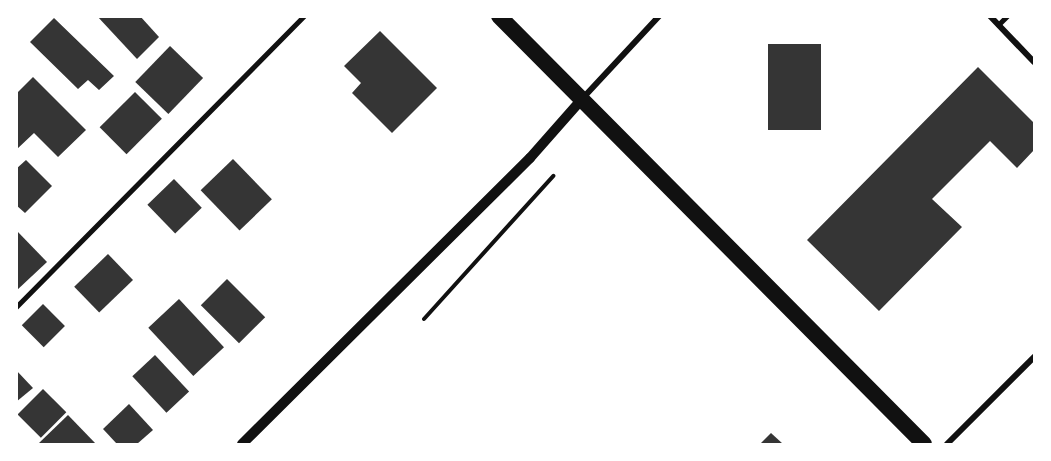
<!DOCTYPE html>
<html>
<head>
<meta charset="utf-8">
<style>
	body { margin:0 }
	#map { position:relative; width:1051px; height:461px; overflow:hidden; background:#fff; font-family:Quicksand,sans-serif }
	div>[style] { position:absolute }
	.building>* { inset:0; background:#353535; transform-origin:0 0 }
	.path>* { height:4px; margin:-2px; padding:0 2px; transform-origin:2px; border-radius:2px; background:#111 }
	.service>* { height:4.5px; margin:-2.25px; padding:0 2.25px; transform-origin:2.25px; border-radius:2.25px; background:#111 }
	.minor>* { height:6px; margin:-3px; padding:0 3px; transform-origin:3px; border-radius:3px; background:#111 }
	.tertiary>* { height:10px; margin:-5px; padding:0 5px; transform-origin:5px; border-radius:5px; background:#111 }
	.trunk>* { height:16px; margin:-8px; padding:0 8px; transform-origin:8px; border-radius:8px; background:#111 }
	span { translate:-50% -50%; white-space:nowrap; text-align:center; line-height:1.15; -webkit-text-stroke:5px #fff; paint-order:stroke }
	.frame { position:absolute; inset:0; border:18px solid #fff; pointer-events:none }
</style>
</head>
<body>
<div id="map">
	<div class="building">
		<i style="clip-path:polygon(97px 16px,140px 16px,159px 37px,137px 59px)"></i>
		<i style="clip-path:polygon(54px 18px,114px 76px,99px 90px,88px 80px,78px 89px,30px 42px)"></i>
		<i style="clip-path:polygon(380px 31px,437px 88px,392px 133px,352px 93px,361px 83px,344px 66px)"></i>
		<i style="left:768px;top:44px;width:53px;height:86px"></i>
		<i style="left:170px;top:46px;width:46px;height:50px;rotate:44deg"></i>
		<i style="clip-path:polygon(978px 67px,1034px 123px,1034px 150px,1017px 168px,990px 141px,932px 199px,962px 227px,879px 311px,807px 240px)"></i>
		<i style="clip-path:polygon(33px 77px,86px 130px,58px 157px,34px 133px,16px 150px,16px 94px)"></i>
		<i style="left:135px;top:92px;width:38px;height:50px;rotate:45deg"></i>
		<i style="left:233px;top:159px;width:56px;height:45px;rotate:46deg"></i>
		<i style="clip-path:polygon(26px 160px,52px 186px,25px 213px,16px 205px,16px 169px)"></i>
		<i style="left:174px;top:179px;width:40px;height:37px;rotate:46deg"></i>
		<i style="clip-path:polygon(16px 230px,47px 262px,16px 291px)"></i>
		<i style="left:108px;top:254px;width:36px;height:47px;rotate:46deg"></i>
		<i style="left:227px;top:279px;width:54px;height:37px;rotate:45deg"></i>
		<i style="left:179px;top:299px;width:66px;height:42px;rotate:47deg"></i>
		<i style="left:43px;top:304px;width:31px;height:30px;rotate:45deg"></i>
		<i style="left:155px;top:355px;width:50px;height:31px;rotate:47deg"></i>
		<i style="clip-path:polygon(16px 370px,33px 388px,16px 402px)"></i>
		<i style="left:43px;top:389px;width:33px;height:36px;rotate:45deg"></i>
		<i style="clip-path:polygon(129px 404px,153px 430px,137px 444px,117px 444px,103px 429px)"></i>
		<i style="clip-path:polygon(68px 415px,96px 444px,41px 444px,39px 443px)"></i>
		<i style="clip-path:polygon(771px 433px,783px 444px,760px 444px)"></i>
	</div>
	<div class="path">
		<i style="left:424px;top:319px;width:193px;rotate:-47.9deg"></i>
	</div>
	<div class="service">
		<i style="left:998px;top:25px;width:13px;rotate:-45deg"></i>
		<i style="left:16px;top:307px;width:409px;rotate:-45.3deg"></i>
	</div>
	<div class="minor">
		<i style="left:990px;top:16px;width:64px;rotate:46.3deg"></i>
		<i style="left:582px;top:99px;width:113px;rotate:-47.1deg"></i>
		<i style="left:947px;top:444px;width:123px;rotate:-45deg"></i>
	</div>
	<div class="tertiary">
		<i style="left:242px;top:444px;width:406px;rotate:-44.8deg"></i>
		<i style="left:530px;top:158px;width:79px;rotate:-48.6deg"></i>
	</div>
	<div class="trunk">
		<i style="left:499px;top:16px;width:603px;rotate:45.2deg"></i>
	</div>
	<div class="frame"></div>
</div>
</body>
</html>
